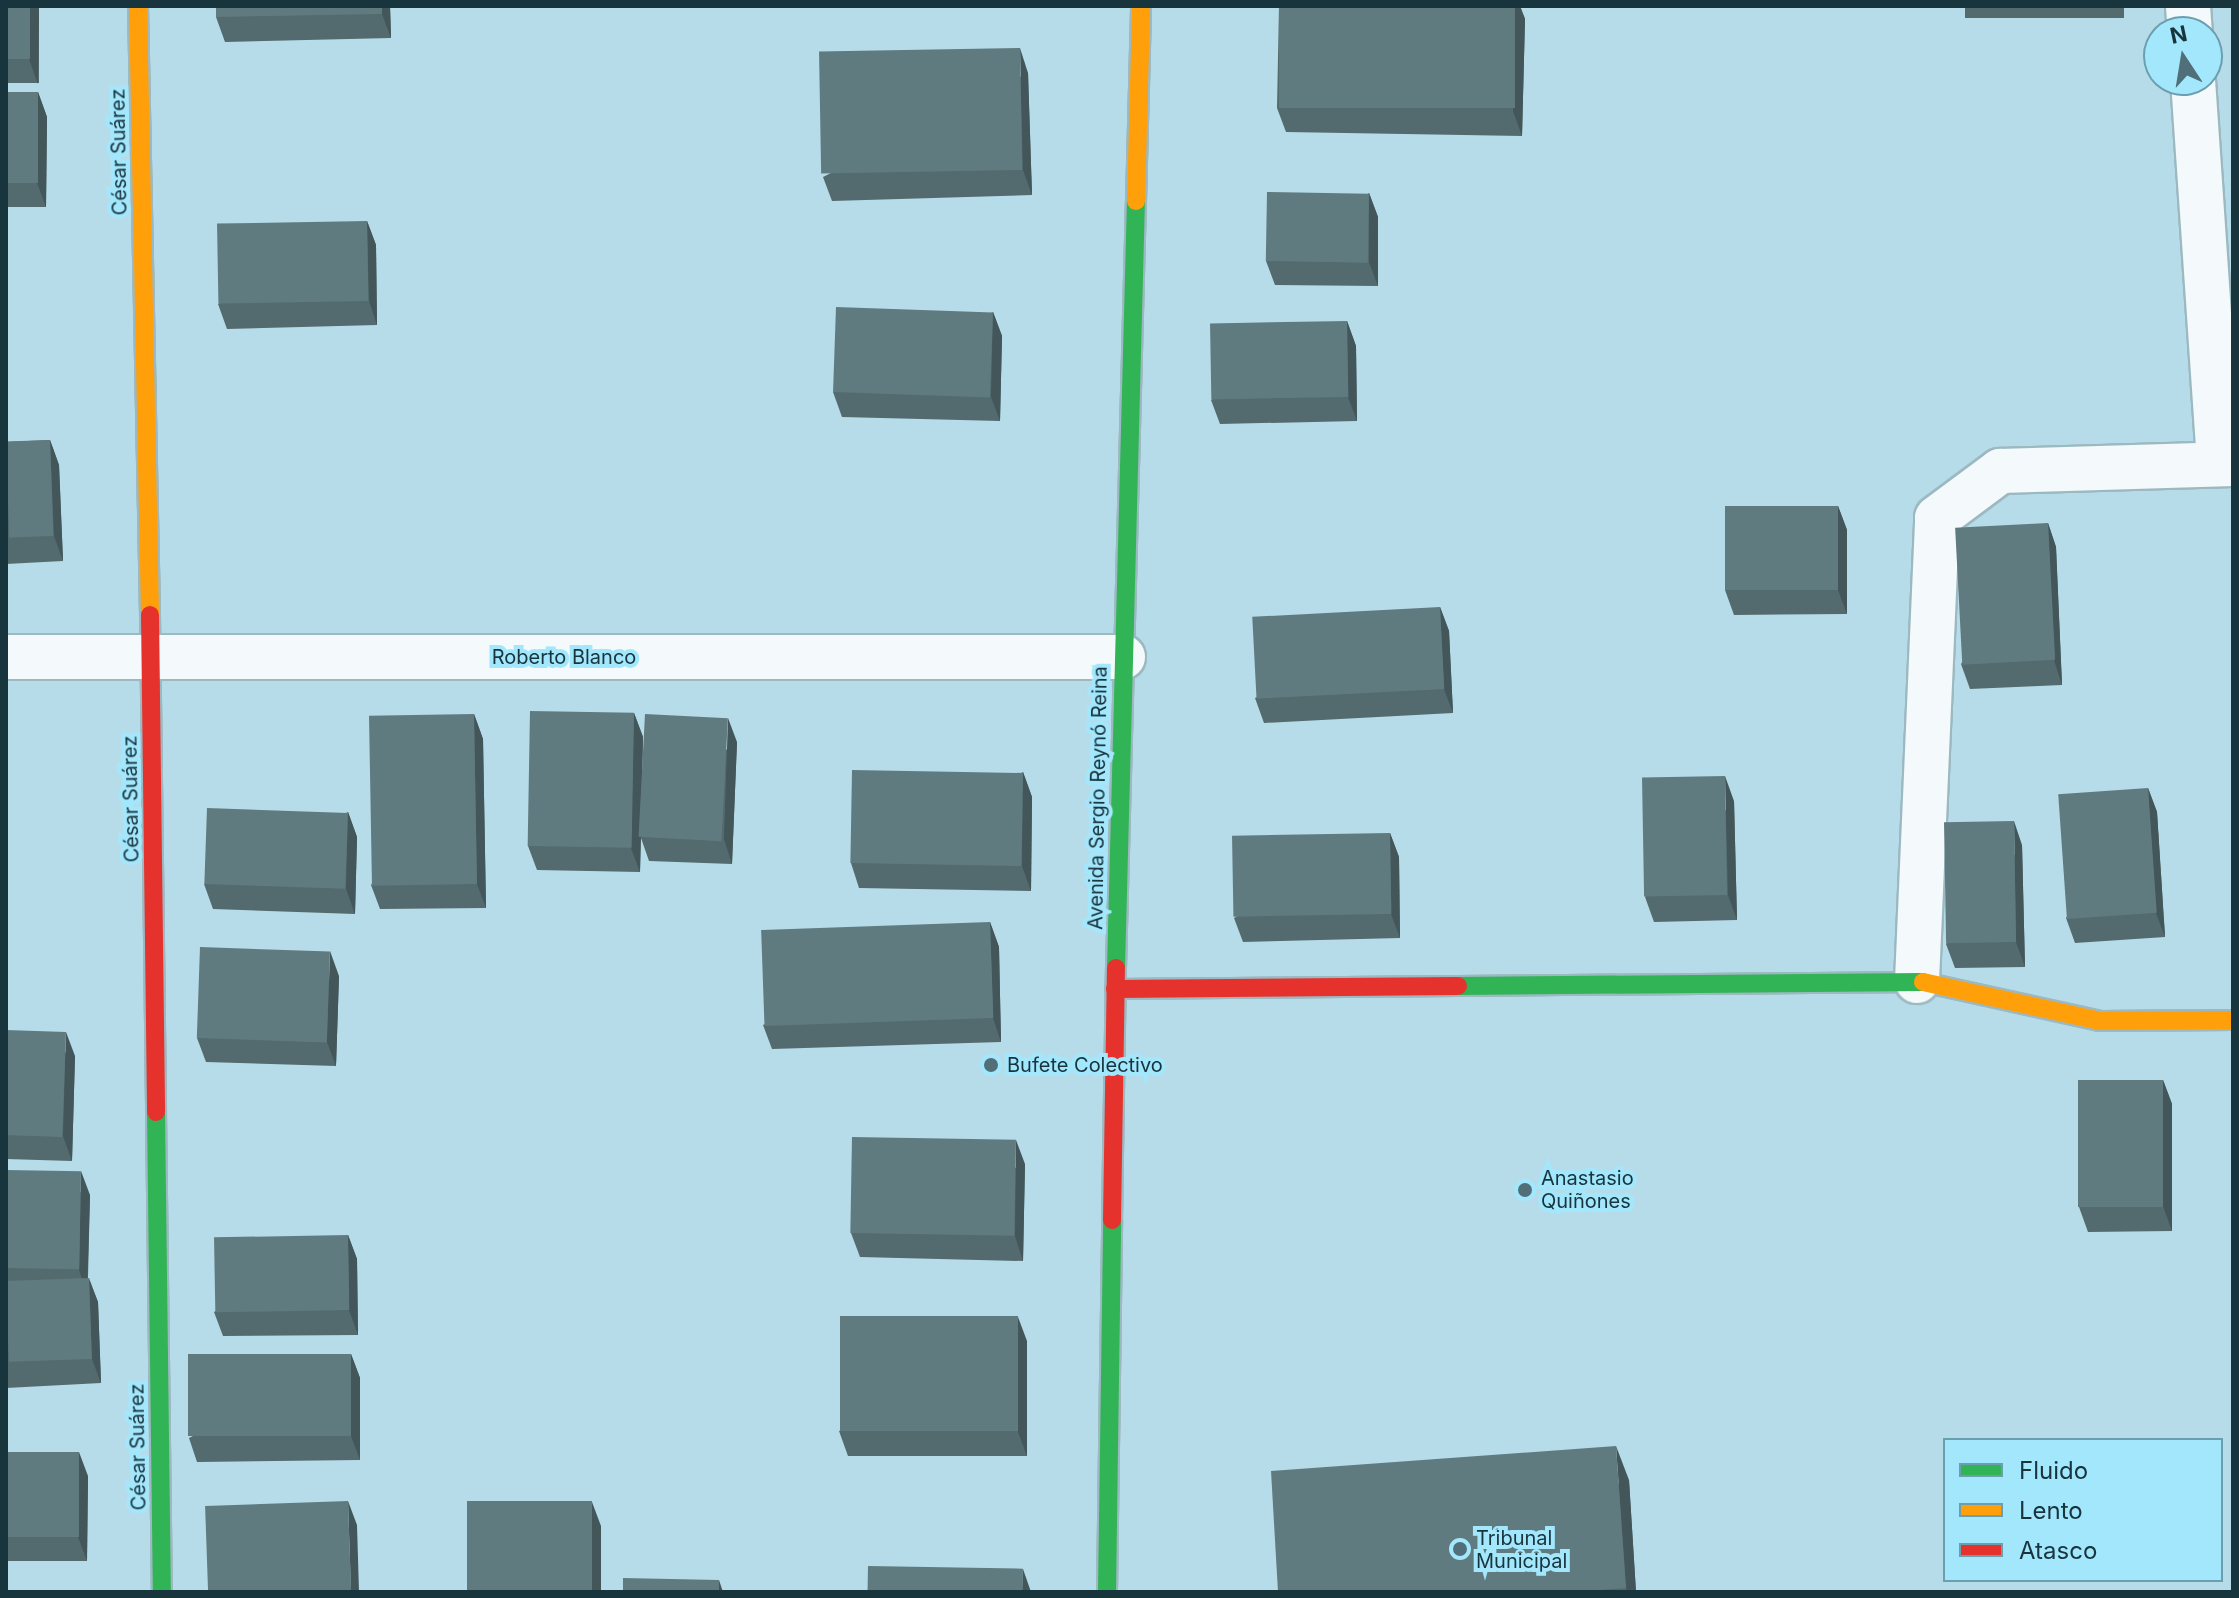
<!DOCTYPE html>
<html>
<head>
<meta charset="utf-8">
<style>
	body { margin:0 }
	#map { position:relative; width:2239px; height:1598px; overflow:hidden; background:#b7dce9; font-family:Inter,sans-serif }
	div>[style] { position:absolute }
	.roads { filter:drop-shadow(2px 0 #9cb9c2) drop-shadow(-2px 0 #9cb9c2) drop-shadow(0 2px #9cb9c2) drop-shadow(0 -2px #9cb9c2) }
	.street>* { height:44px; margin:-22px; padding:0 22px; transform-origin:22px; border-radius:22px; background:#f4fafc }
	.fast>* { height:18px; margin:-9px; padding:0 9px; transform-origin:9px; border-radius:9px; background:#30b455 }
	.slow>* { height:18px; margin:-9px; padding:0 9px; transform-origin:9px; border-radius:9px; background:#ff9f0a }
	.jam>* { height:18px; margin:-9px; padding:0 9px; transform-origin:9px; border-radius:9px; background:#e5322d }
	.wall>* { inset:0; background:#536a6e; transform-origin:0 0 }
	.shaded-wall>* { inset:0; background:#43565a }
	.building>* { inset:0; background:#607b80; transform-origin:0 0 }
	.dots>* { width:22px; height:22px; translate:-50% -50%; box-sizing:border-box; border:4px solid #a3e7fd; border-radius:50% }
	span { translate:-50% -50%; white-space:nowrap; text-align:center; line-height:1.15; -webkit-text-stroke:8px #a3e7fd; paint-order:stroke }
	.street-label { font-size:20px; color:#18343d }
	.poi-label { font-size:20px; color:#18343d }
	.left { translate:0 -50%; text-align:left }
	.frame { position:absolute; inset:0; border:8px solid #18343d; pointer-events:none }
	.legend { position:absolute; left:1943px; top:1438px; width:280px; height:144px; box-sizing:border-box; background:#a3e7fd; border:2px solid #6b9fb0; margin:0; padding:10px 14px; list-style:none; font-size:24px; color:#18343d }
	.legend li { display:flex; align-items:center; gap:16px; height:40px }
	.legend b { width:40px; border:2px solid #6b9fb0 }
	.north { position:absolute; left:2143px; top:16px; width:80px; height:80px; box-sizing:border-box; background:#a3e7fd; border:2px solid #6b9fb0; border-radius:50%; rotate:348deg; font-size:22px; font-weight:700; line-height:32px; text-align:center; color:#18343d }
	.north::after { content:''; display:block; margin:auto; width:28px; height:36px; background:#506f79; clip-path:polygon(50% 0,100% 100%,50% 72%,0 100%) }
</style>
</head>
<body>
<div id="map">
	<div class="roads">
		<div class="street">
			<i style="left:2188px;top:6px;width:26px;rotate:86deg"></i>
			<i style="left:2193px;top:80px;width:384px;rotate:86.1deg"></i>
			<i style="left:6px;top:657px;width:1117px"></i>
			<i style="left:1917px;top:981px;width:463px;rotate:-87.5deg"></i>
			<i style="left:1937px;top:518px;width:79px;rotate:-36.7deg"></i>
			<i style="left:2000px;top:471px;width:233px;rotate:-1.7deg"></i>
		</div>
		<div class="fast">
			<i style="left:1116px;top:968px;width:767px;rotate:-88.51deg"></i>
			<i style="left:1458px;top:986px;width:465px;rotate:-0.5deg"></i>
			<i style="left:156px;top:1112px;width:480px;rotate:89.3deg"></i>
			<i style="left:1107px;top:1592px;width:372px;rotate:-89.2deg"></i>
		</div>
		<div class="slow">
			<i style="left:138px;top:6px;width:609px;rotate:88.87deg"></i>
			<i style="left:1136px;top:201px;width:195px;rotate:-88.5deg"></i>
			<i style="left:1923px;top:982px;width:181px;rotate:12.4deg"></i>
			<i style="left:2100px;top:1021px;width:133px;rotate:-0.4deg"></i>
		</div>
		<div class="jam">
			<i style="left:150px;top:615px;width:497px;rotate:89.3deg"></i>
			<i style="left:1115px;top:989px;width:343px;rotate:-0.5deg"></i>
			<i style="left:1112px;top:1220px;width:252px;rotate:-89.1deg"></i>
		</div>
	</div>
	<div class="wall">
		<i style="left:6px;top:6px;width:33px;height:77px"></i>
		<i style="clip-path:polygon(216px 6px,390px 6px,391px 38px,225px 42px,216px 17px)"></i>
		<i style="clip-path:polygon(1279px 6px,1520px 6px,1525px 19px,1522px 136px,1286px 132px,1277px 108px)"></i>
		<i style="left:1965px;top:6px;width:159px;height:12px"></i>
		<i style="clip-path:polygon(1028px 73px,1032px 195px,832px 201px,823px 177px)"></i>
		<i style="clip-path:polygon(6px 92px,38px 92px,47px 117px,46px 207px,6px 207px)"></i>
		<i style="clip-path:polygon(1369px 193px,1378px 217px,1378px 286px,1275px 285px,1266px 261px)"></i>
		<i style="clip-path:polygon(367px 221px,376px 245px,377px 325px,227px 329px,218px 304px)"></i>
		<i style="clip-path:polygon(993px 312px,1002px 336px,1000px 421px,842px 417px,833px 392px)"></i>
		<i style="clip-path:polygon(1347px 321px,1356px 346px,1357px 421px,1220px 424px,1211px 400px)"></i>
		<i style="clip-path:polygon(50px 440px,59px 465px,63px 561px,6px 564px,6px 442px)"></i>
		<i style="clip-path:polygon(1838px 506px,1847px 530px,1847px 614px,1734px 615px,1725px 590px)"></i>
		<i style="clip-path:polygon(2048px 523px,2056px 547px,2062px 685px,1970px 689px,1961px 664px)"></i>
		<i style="clip-path:polygon(1440px 607px,1449px 631px,1453px 713px,1264px 723px,1255px 698px)"></i>
		<i style="clip-path:polygon(634px 713px,643px 737px,641px 811px,737px 742px,732px 864px,649px 861px,641px 838px,640px 872px,537px 870px,528px 846px)"></i>
		<i style="clip-path:polygon(474px 714px,483px 739px,486px 908px,380px 909px,371px 885px)"></i>
		<i style="clip-path:polygon(1023px 772px,1032px 797px,1031px 891px,859px 888px,851px 863px)"></i>
		<i style="clip-path:polygon(2148px 788px,2157px 812px,2165px 937px,2075px 943px,2066px 918px)"></i>
		<i style="clip-path:polygon(1734px 801px,1737px 920px,1654px 922px,1645px 897px)"></i>
		<i style="clip-path:polygon(348px 812px,357px 837px,355px 914px,213px 909px,204px 884px)"></i>
		<i style="clip-path:polygon(1390px 833px,1399px 857px,1400px 938px,1243px 942px,1234px 918px)"></i>
		<i style="clip-path:polygon(2022px 845px,2025px 967px,1955px 968px,1946px 944px)"></i>
		<i style="clip-path:polygon(990px 922px,999px 947px,1001px 1042px,772px 1049px,763px 1025px)"></i>
		<i style="clip-path:polygon(339px 976px,336px 1066px,206px 1062px,197px 1038px)"></i>
		<i style="clip-path:polygon(6px 1030px,75px 1056px,72px 1161px,6px 1159px)"></i>
		<i style="clip-path:polygon(2163px 1080px,2172px 1104px,2172px 1231px,2088px 1232px,2079px 1207px)"></i>
		<i style="clip-path:polygon(1025px 1164px,1023px 1261px,860px 1257px,851px 1233px)"></i>
		<i style="clip-path:polygon(6px 1170px,90px 1195px,88px 1278px,98px 1302px,101px 1383px,6px 1388px)"></i>
		<i style="clip-path:polygon(348px 1235px,357px 1259px,358px 1335px,223px 1336px,214px 1312px)"></i>
		<i style="clip-path:polygon(1027px 1341px,1027px 1456px,848px 1456px,839px 1431px)"></i>
		<i style="clip-path:polygon(351px 1354px,360px 1378px,360px 1460px,197px 1462px,189px 1438px)"></i>
		<i style="clip-path:polygon(6px 1452px,88px 1476px,87px 1561px,6px 1561px)"></i>
		<i style="clip-path:polygon(1629px 1480px,1636px 1592px,1278px 1592px)"></i>
	</div>
	<div class="shaded-wall">
		<i style="clip-path:polygon(30px 6px,39px 6px,38px 84px,29px 59px)"></i>
		<i style="clip-path:polygon(382px 6px,390px 6px,391px 38px,382px 14px)"></i>
		<i style="clip-path:polygon(1515px 6px,1520px 6px,1525px 19px,1522px 136px,1513px 111px)"></i>
		<i style="clip-path:polygon(1020px 48px,1028px 73px,1032px 195px,1023px 170px)"></i>
		<i style="clip-path:polygon(38px 92px,47px 117px,46px 207px,37px 183px)"></i>
		<i style="clip-path:polygon(1369px 193px,1378px 217px,1378px 286px,1369px 262px)"></i>
		<i style="clip-path:polygon(367px 221px,376px 245px,377px 325px,369px 301px)"></i>
		<i style="clip-path:polygon(993px 312px,1002px 336px,1000px 421px,991px 397px)"></i>
		<i style="clip-path:polygon(1347px 321px,1356px 346px,1357px 421px,1348px 397px)"></i>
		<i style="clip-path:polygon(50px 440px,59px 465px,63px 561px,54px 536px)"></i>
		<i style="clip-path:polygon(1838px 506px,1847px 530px,1847px 614px,1838px 590px)"></i>
		<i style="clip-path:polygon(2048px 523px,2056px 547px,2062px 685px,2054px 660px)"></i>
		<i style="clip-path:polygon(1440px 607px,1449px 631px,1453px 713px,1444px 689px)"></i>
		<i style="clip-path:polygon(634px 713px,643px 737px,640px 872px,631px 848px)"></i>
		<i style="clip-path:polygon(474px 714px,483px 739px,486px 908px,477px 884px)"></i>
		<i style="clip-path:polygon(728px 718px,737px 742px,732px 864px,724px 839px)"></i>
		<i style="clip-path:polygon(1023px 772px,1032px 797px,1031px 891px,1022px 866px)"></i>
		<i style="clip-path:polygon(1725px 776px,1734px 801px,1737px 920px,1728px 895px)"></i>
		<i style="clip-path:polygon(2148px 788px,2157px 812px,2165px 937px,2156px 913px)"></i>
		<i style="clip-path:polygon(348px 812px,357px 837px,355px 914px,346px 889px)"></i>
		<i style="clip-path:polygon(2014px 821px,2022px 845px,2025px 967px,2016px 942px)"></i>
		<i style="clip-path:polygon(1390px 833px,1399px 857px,1400px 938px,1391px 914px)"></i>
		<i style="clip-path:polygon(990px 922px,999px 947px,1001px 1042px,993px 1018px)"></i>
		<i style="clip-path:polygon(330px 951px,339px 976px,336px 1066px,327px 1042px)"></i>
		<i style="clip-path:polygon(66px 1032px,75px 1056px,72px 1161px,63px 1136px)"></i>
		<i style="clip-path:polygon(2163px 1080px,2172px 1104px,2172px 1231px,2163px 1206px)"></i>
		<i style="clip-path:polygon(1016px 1140px,1025px 1164px,1023px 1261px,1015px 1236px)"></i>
		<i style="clip-path:polygon(81px 1171px,90px 1195px,87px 1294px,79px 1270px)"></i>
		<i style="clip-path:polygon(348px 1235px,357px 1259px,358px 1335px,349px 1310px)"></i>
		<i style="clip-path:polygon(89px 1278px,98px 1302px,101px 1383px,92px 1359px)"></i>
		<i style="clip-path:polygon(1018px 1317px,1027px 1341px,1027px 1456px,1018px 1432px)"></i>
		<i style="clip-path:polygon(351px 1354px,360px 1378px,360px 1460px,351px 1436px)"></i>
		<i style="clip-path:polygon(1616px 1446px,1629px 1480px,1636px 1592px,1628px 1592px,1626px 1588px)"></i>
		<i style="clip-path:polygon(79px 1452px,88px 1476px,87px 1561px,78px 1537px)"></i>
		<i style="clip-path:polygon(348px 1501px,357px 1525px,359px 1592px,351px 1592px)"></i>
		<i style="clip-path:polygon(592px 1502px,601px 1526px,601px 1592px,592px 1592px)"></i>
		<i style="clip-path:polygon(1023px 1569px,1031px 1592px,1022px 1592px)"></i>
		<i style="clip-path:polygon(719px 1580px,723px 1592px,719px 1592px)"></i>
	</div>
	<div class="building">
		<i style="left:6px;top:6px;width:24px;height:53px"></i>
		<i style="clip-path:polygon(216px 6px,382px 6px,382px 14px,216px 17px)"></i>
		<i style="left:1279px;top:6px;width:236px;height:102px"></i>
		<i style="left:1020px;top:48px;width:122px;height:201px;rotate:89deg"></i>
		<i style="left:6px;top:92px;width:32px;height:91px"></i>
		<i style="left:1267px;top:192px;width:102px;height:69px;rotate:1deg"></i>
		<i style="left:367px;top:221px;width:80px;height:150px;rotate:89deg"></i>
		<i style="left:836px;top:307px;width:157px;height:85px;rotate:2deg"></i>
		<i style="left:1347px;top:321px;width:76px;height:137px;rotate:89deg"></i>
		<i style="left:50px;top:440px;width:96px;height:44px;rotate:88deg"></i>
		<i style="left:1725px;top:506px;width:113px;height:84px"></i>
		<i style="left:2048px;top:523px;width:137px;height:93px;rotate:87deg"></i>
		<i style="left:1440px;top:607px;width:82px;height:188px;rotate:87deg"></i>
		<i style="left:530px;top:711px;width:104px;height:135px;rotate:1deg"></i>
		<i style="left:474px;top:714px;width:170px;height:105px;rotate:89deg"></i>
		<i style="left:645px;top:714px;width:83px;height:123px;rotate:3deg"></i>
		<i style="left:852px;top:770px;width:171px;height:93px;rotate:1deg"></i>
		<i style="left:1725px;top:776px;width:119px;height:83px;rotate:89deg"></i>
		<i style="left:2148px;top:788px;width:125px;height:90px;rotate:86deg"></i>
		<i style="left:207px;top:808px;width:141px;height:76px;rotate:2deg"></i>
		<i style="left:2014px;top:821px;width:121px;height:70px;rotate:89deg"></i>
		<i style="left:1390px;top:833px;width:81px;height:158px;rotate:89deg"></i>
		<i style="left:990px;top:922px;width:96px;height:229px;rotate:88deg"></i>
		<i style="left:200px;top:947px;width:130px;height:91px;rotate:2deg"></i>
		<i style="left:6px;top:1030px;width:60px;height:105px;rotate:2deg"></i>
		<i style="left:2078px;top:1080px;width:85px;height:127px"></i>
		<i style="left:852px;top:1137px;width:164px;height:96px;rotate:1deg"></i>
		<i style="left:6px;top:1170px;width:75px;height:98px;rotate:1deg"></i>
		<i style="left:348px;top:1235px;width:75px;height:134px;rotate:89deg"></i>
		<i style="left:89px;top:1278px;width:81px;height:83px;rotate:88deg"></i>
		<i style="left:840px;top:1316px;width:178px;height:115px"></i>
		<i style="left:351px;top:1354px;width:82px;height:163px;rotate:90deg"></i>
		<i style="clip-path:polygon(1616px 1446px,1626px 1588px,1574px 1592px,1278px 1592px,1271px 1471px)"></i>
		<i style="left:6px;top:1452px;width:73px;height:85px"></i>
		<i style="left:348px;top:1501px;width:91px;height:143px;rotate:88deg"></i>
		<i style="left:467px;top:1501px;width:125px;height:91px"></i>
		<i style="left:868px;top:1566px;width:155px;height:26px;rotate:1deg"></i>
		<i style="clip-path:polygon(623px 1578px,719px 1580px,719px 1592px,623px 1592px)"></i>
	</div>
	<div class="dots">
		<i style="left:991px;top:1065px;background:#506f79"></i>
		<i style="left:1525px;top:1190px;background:#506f79"></i>
		<i style="left:1460px;top:1549px;background:#506f79"></i>
	</div>
	<div class="street-label">
		<span style="left:119px;top:152px;rotate:-91deg">César Suárez</span>
		<span style="left:564px;top:657px">Roberto Blanco</span>
		<span style="left:1098px;top:798px;rotate:-89deg">Avenida Sergio Reynó Reina</span>
		<span style="left:131px;top:799px;rotate:-91deg">César Suárez</span>
		<span style="left:138px;top:1447px;rotate:-91deg">César Suárez</span>
	</div>
	<div class="poi-label">
		<span class="left" style="left:1007px;top:1065px">Bufete Colectivo</span>
		<span class="left" style="left:1541px;top:1190px">Anastasio<br>Quiñones</span>
		<span class="left" style="left:1476px;top:1550px">Tribunal<br>Municipal</span>
	</div>
	<div class="frame"></div>
	<ul class="legend">
	<li><b style="height:10px;background:#30b455"></b>Fluido</li>
	<li><b style="height:10px;background:#ff9f0a"></b>Lento</li>
	<li><b style="height:10px;background:#e5322d"></b>Atasco</li>
	</ul>
	<div class="north">N</div>
</div>
</body>
</html>
